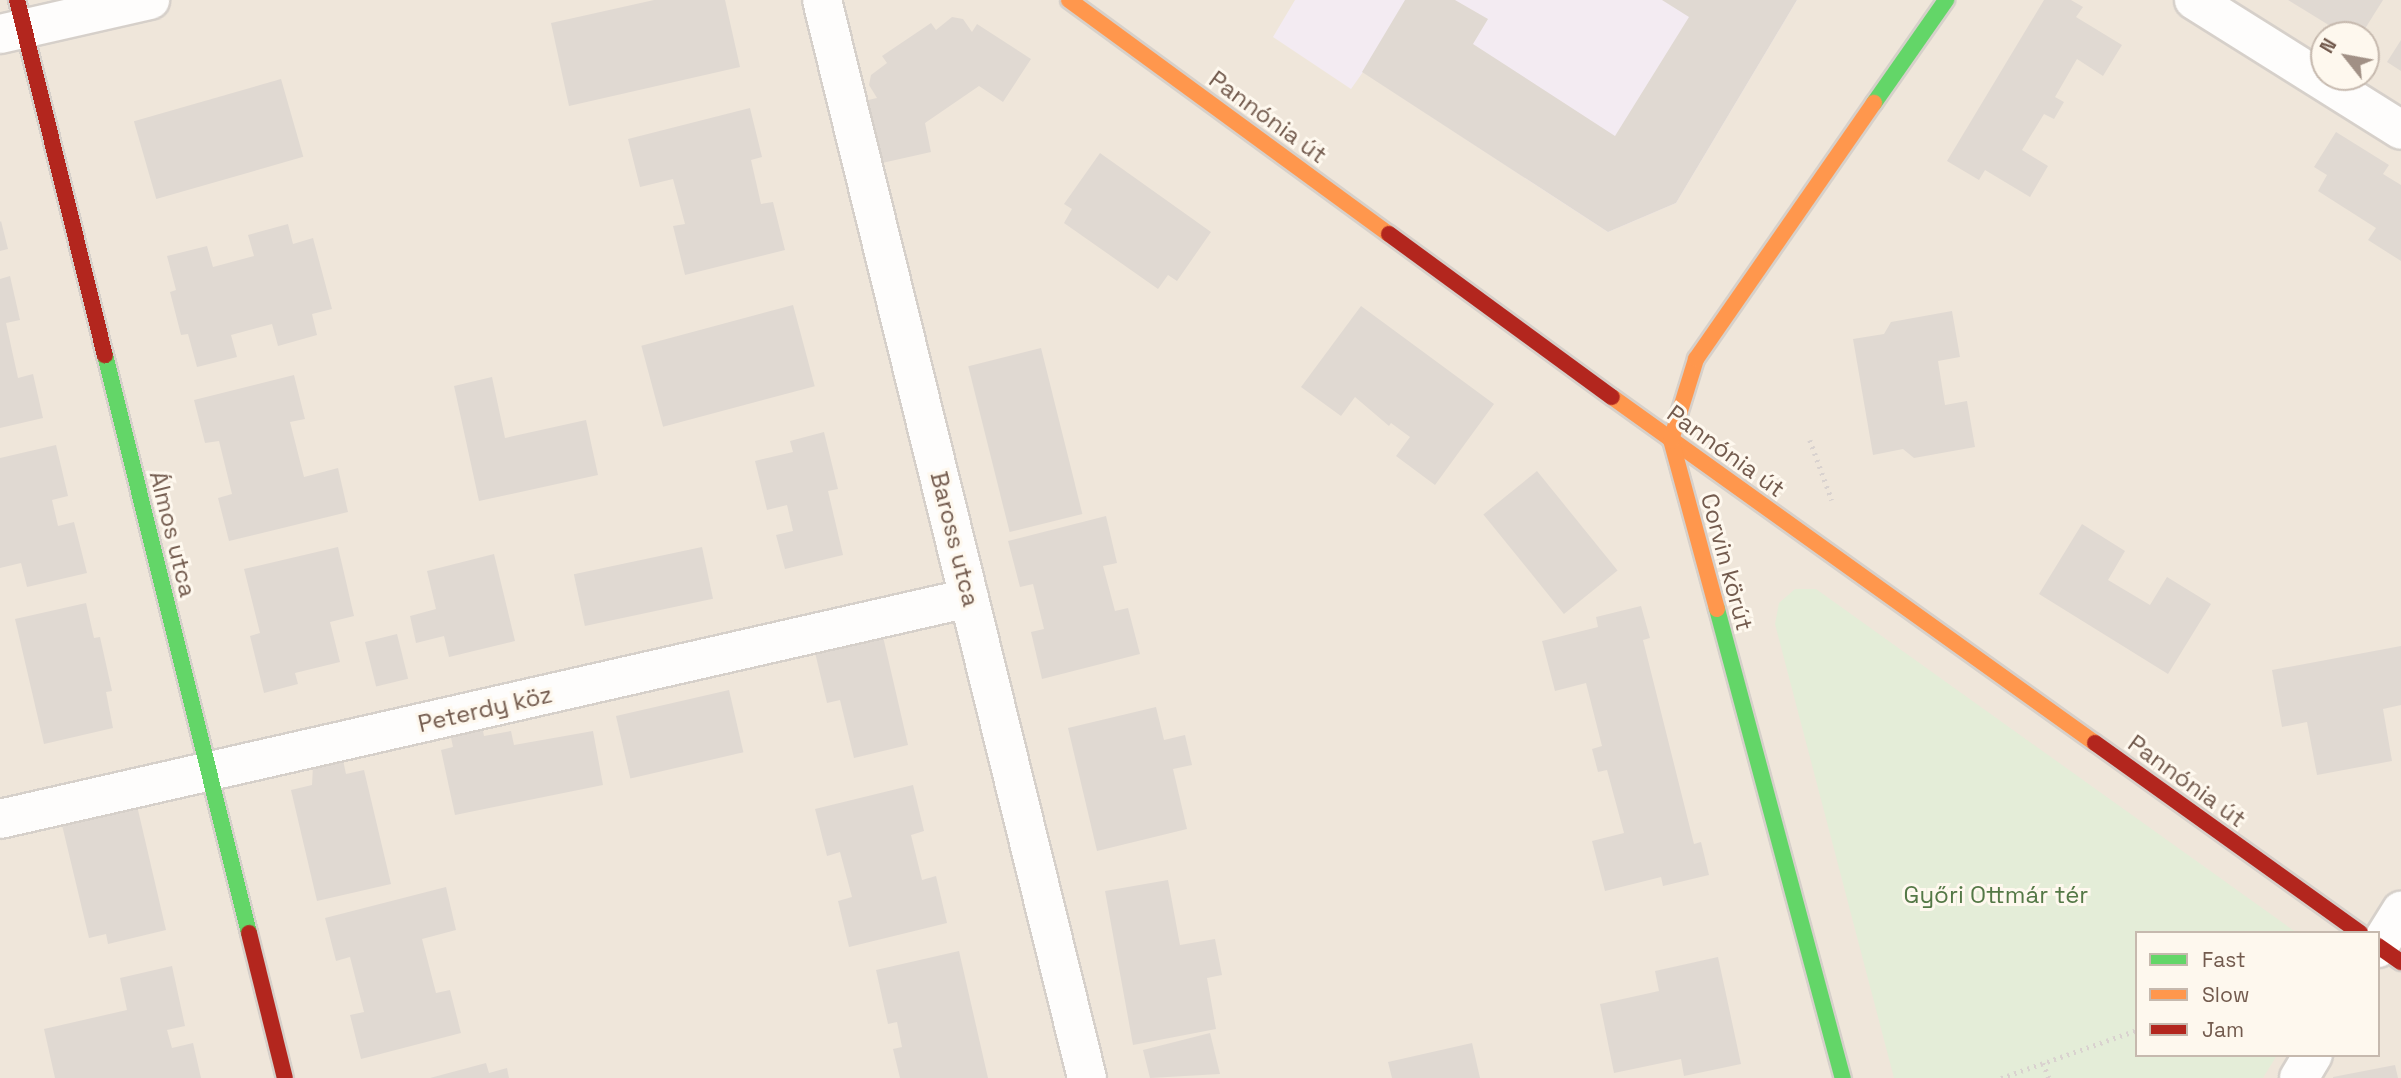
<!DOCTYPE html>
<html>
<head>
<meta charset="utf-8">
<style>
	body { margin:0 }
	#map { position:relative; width:2401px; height:1078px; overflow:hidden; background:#f7f3ec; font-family:"Space Grotesk",sans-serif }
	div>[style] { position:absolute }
	.residential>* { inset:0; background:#efe6da }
	.education>* { inset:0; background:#f3ebf2 }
	.green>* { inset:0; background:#e4edd8 }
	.building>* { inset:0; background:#e0d9d2; transform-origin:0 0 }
	.path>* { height:4.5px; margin-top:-2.25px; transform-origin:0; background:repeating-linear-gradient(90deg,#d9d2cf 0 2px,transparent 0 7px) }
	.roads { filter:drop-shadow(2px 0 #d6d0ca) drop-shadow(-2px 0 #d6d0ca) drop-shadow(0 2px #d6d0ca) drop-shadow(0 -2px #d6d0ca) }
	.street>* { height:38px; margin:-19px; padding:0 19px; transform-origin:19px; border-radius:19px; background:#fefdfc }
	.fast>* { height:16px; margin:-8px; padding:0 8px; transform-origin:8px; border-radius:8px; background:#63d668 }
	.slow>* { height:16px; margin:-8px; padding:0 8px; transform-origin:8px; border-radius:8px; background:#ff974d }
	.jam>* { height:16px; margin:-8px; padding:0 8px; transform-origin:8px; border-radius:8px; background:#b3261e }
	span { translate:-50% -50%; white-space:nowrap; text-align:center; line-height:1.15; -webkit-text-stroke:6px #fef8ee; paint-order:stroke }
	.street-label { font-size:24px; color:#735b4e }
	.park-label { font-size:24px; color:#547846 }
	.legend { position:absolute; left:2135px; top:931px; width:245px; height:126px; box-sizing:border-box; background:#fef8ee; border:2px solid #c6b9ae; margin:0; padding:9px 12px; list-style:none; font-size:21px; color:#735b4e }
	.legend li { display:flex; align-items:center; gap:14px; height:35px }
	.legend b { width:35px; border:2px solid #c6b9ae }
	.north { position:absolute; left:2310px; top:21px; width:70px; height:70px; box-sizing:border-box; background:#fef8ee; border:2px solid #c6b9ae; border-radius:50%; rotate:301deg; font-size:19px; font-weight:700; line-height:28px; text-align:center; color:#735b4e }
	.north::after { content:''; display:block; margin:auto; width:24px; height:32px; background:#a19085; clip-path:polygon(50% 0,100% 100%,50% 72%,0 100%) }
</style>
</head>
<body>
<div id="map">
	<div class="residential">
		<i style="clip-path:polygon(evenodd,0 0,2401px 0,2401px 1078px,0 1078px,0 0,2324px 35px,2366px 35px,2366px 77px,2324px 77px,2324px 35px,0 0,2137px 933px,2378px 933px,2378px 1055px,2137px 1055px,2137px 933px)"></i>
	</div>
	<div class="education">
		<i style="clip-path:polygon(1295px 0,1797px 0,1676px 203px,1608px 232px,1363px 72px,1351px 89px,1273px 37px)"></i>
	</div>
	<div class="green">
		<i style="clip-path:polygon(1795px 589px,1816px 589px,2297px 933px,2137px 933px,2137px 1055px,2277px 1055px,2263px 1078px,1894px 1078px,1775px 624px,1779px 603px)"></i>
	</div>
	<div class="building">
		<i style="clip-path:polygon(654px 0,725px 0,740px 67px,569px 106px,551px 23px)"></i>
		<i style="clip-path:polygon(1405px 0,1455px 0,1488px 19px,1473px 44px,1615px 136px,1689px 17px,1662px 0,1797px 0,1676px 203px,1608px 232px,1362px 72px)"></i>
		<i style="clip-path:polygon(2044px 0,2071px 0,2083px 7px,2076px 17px,2122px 45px,2103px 76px,2077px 59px,2055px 97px,2064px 102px,2054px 119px,2044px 114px,2022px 150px,2048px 166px,2030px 197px,1985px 170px,1979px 180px,1947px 161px)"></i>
		<i style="clip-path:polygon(2288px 0,2383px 0,2361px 35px,2345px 35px)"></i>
		<i style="clip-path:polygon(952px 17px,963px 19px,972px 32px,977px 24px,1031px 59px,1003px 102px,979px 86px,925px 123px,931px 152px,882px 163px,868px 100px,877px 98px,869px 85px,871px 75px,887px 63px,882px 56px,931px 23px,936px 30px)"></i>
		<i style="clip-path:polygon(2401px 40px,2401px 71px,2387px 62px)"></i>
		<i style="left:281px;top:79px;width:81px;height:153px;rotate:74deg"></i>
		<i style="clip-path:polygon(750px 108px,762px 157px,751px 160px,761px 204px,773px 202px,785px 250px,685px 275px,673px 226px,685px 224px,673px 179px,640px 187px,628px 139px)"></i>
		<i style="clip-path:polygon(2336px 132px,2389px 165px,2383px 174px,2401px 185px,2401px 261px,2368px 240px,2376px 228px,2318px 191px,2327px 175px,2314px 167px)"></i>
		<i style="clip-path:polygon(1100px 153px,1211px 232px,1177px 281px,1168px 275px,1158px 289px,1064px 223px,1072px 209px,1064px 204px)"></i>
		<i style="clip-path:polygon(1px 221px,8px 249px,0 251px,0 222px)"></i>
		<i style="clip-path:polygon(288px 224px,293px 244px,313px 238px,332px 309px,312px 314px,317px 335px,278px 346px,272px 324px,231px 335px,237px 357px,197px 367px,188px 334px,181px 335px,170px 292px,176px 290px,167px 256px,207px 246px,213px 267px,254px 256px,248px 235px)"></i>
		<i style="clip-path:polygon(10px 276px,20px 320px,6px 323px,18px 378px,33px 374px,43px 418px,0 428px,0 279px)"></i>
		<i style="left:793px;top:305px;width:84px;height:157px;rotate:75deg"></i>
		<i style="clip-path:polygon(1361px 306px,1494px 404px,1435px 485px,1396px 456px,1410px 437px,1391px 423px,1389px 426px,1355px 397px,1341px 416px,1301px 387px)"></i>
		<i style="clip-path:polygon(1952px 311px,1960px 357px,1938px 361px,1945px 405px,1967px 401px,1975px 447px,1914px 458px,1903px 449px,1873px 455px,1853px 339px,1884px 334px,1891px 322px)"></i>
		<i style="left:1041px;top:348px;width:171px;height:75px;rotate:76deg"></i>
		<i style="clip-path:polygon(294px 375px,305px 419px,290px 422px,304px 477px,338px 468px,348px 512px,229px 541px,218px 498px,232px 494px,219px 441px,205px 443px,194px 400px)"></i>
		<i style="clip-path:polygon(492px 377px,505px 438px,586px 420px,598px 475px,479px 501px,454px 386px)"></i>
		<i style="clip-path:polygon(824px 432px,838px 489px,828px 491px,843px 555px,785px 569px,776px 535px,793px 531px,787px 505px,767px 510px,755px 461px,793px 452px,790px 441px)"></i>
		<i style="clip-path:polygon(56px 445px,68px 496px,52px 500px,58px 526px,74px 522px,87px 573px,27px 587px,21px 563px,0 568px,0 458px)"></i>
		<i style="left:1537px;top:471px;width:128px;height:69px;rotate:51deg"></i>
		<i style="clip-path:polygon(1106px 516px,1117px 563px,1103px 566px,1115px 611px,1128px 608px,1140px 654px,1042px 679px,1031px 632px,1044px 629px,1033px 584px,1020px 587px,1008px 541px)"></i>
		<i style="clip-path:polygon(2082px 524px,2125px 551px,2108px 580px,2150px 605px,2167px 577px,2211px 604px,2168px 674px,2039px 594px)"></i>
		<i style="clip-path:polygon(338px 547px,354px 616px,330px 622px,340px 662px,295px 673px,298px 684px,264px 693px,250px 636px,260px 633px,244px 569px)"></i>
		<i style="left:702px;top:547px;width:53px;height:131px;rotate:78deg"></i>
		<i style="clip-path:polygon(494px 554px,515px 641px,449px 657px,444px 636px,416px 643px,410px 616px,436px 609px,427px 571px)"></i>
		<i style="clip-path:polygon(86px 603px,94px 638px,100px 637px,112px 691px,106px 692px,113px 728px,44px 744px,15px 619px)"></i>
		<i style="clip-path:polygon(1641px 606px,1650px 638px,1643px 640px,1694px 844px,1701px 842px,1709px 875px,1663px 886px,1661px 877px,1605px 891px,1592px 841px,1624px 833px,1607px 770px,1598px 772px,1592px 749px,1602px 746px,1586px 683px,1555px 691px,1542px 641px,1598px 627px,1596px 617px)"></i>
		<i style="clip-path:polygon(881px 628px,908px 745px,854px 758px,840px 700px,827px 703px,813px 644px)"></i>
		<i style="left:397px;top:634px;width:46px;height:33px;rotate:76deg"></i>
		<i style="clip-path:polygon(2401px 646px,2401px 705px,2383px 709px,2392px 761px,2317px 775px,2307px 722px,2282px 727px,2272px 670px)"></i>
		<i style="left:729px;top:690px;width:64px;height:116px;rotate:77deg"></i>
		<i style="clip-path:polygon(1156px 707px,1164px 740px,1185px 735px,1192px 765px,1173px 769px,1187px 829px,1097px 851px,1068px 728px)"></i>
		<i style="clip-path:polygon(482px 726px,484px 736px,511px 731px,514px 745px,593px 731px,603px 785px,455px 815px,441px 750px,453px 747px,450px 733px)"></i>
		<i style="clip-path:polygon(343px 760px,346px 774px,364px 770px,391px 884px,317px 901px,291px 790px,312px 785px,313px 766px)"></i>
		<i style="clip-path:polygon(913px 785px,924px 831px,911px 835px,922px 880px,936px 876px,947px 923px,849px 947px,838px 901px,852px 897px,840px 852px,827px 856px,815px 809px)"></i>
		<i style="clip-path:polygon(135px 797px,166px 930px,108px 944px,106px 934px,89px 938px,62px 825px,78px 821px,75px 811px)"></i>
		<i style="clip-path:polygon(1168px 880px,1180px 945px,1215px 939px,1222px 975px,1207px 978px,1216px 1029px,1133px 1045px,1105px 891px)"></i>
		<i style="clip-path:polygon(446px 887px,456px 930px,422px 939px,436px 993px,450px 990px,461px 1033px,361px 1059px,350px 1015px,364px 1012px,350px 957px,336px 961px,325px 918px)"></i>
		<i style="clip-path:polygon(959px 951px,988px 1078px,900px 1078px,893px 1049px,902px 1047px,897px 1022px,888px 1024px,876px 970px)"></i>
		<i style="clip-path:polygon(1718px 957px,1741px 1064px,1684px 1076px,1681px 1059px,1614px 1073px,1600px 1004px,1659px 991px,1655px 971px)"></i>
		<i style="clip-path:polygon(172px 966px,185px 1026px,167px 1030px,172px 1048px,193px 1043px,201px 1078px,55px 1078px,44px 1029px,127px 1010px,120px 978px)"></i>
		<i style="clip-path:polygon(1210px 1033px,1220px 1074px,1150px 1078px,1143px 1050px)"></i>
		<i style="clip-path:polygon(1472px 1043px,1480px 1078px,1392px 1078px,1388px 1062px)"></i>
		<i style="clip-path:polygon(486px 1063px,489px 1073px,507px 1068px,509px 1078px,430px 1078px)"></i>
		<i style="clip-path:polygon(2395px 1065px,2398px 1078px,2333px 1078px,2333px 1077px)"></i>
	</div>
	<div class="path">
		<i style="left:1810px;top:440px;width:64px;rotate:69.9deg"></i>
		<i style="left:2043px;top:1063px;width:16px;rotate:68deg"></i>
		<i style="left:2001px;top:1078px;width:144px;rotate:-19.4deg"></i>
	</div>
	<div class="roads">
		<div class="street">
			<i style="left:822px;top:0;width:1110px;rotate:76.19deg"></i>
			<i style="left:2194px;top:0;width:244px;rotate:32.1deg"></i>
			<i style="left:0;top:34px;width:154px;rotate:-12.8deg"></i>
			<i style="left:0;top:819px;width:994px;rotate:-12.85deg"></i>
			<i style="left:2378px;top:948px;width:44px;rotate:-58.1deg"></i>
			<i style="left:2299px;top:1078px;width:27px;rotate:-59deg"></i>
		</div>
		<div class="fast">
			<i style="left:1874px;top:103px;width:126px;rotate:-55deg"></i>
			<i style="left:105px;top:355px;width:596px;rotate:76.01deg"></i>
			<i style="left:1717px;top:609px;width:486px;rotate:75deg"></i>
		</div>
		<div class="slow">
			<i style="left:1069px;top:0;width:396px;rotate:36.2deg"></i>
			<i style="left:1612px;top:397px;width:594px;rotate:35.62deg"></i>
			<i style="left:1717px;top:609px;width:175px;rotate:-105.2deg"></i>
			<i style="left:1671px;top:440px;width:85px;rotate:-72.8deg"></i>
			<i style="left:1696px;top:359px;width:312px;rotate:-55.2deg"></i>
		</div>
		<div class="jam">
			<i style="left:17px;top:0;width:366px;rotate:76.1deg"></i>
			<i style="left:1389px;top:234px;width:276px;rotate:36.2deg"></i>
			<i style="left:2095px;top:743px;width:326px;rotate:35.6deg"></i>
			<i style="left:249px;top:933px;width:149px;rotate:76.1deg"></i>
			<i style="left:2378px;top:946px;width:28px;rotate:35deg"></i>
		</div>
	</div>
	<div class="street-label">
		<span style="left:1268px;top:117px;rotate:36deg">Pannónia út</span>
		<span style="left:1726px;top:451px;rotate:36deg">Pannónia út</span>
		<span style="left:173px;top:534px;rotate:76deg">Álmos utca</span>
		<span style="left:955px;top:539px;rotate:76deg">Baross utca</span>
		<span style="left:1727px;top:562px;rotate:75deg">Corvin körút</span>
		<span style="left:485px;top:709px;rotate:-13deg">Peterdy köz</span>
		<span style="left:2187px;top:781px;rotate:36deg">Pannónia út</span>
	</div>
	<div class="park-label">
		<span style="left:1996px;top:895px">Győri Ottmár tér</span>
	</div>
	<ul class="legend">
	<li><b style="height:9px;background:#63d668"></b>Fast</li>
	<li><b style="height:9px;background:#ff974d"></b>Slow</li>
	<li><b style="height:9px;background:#b3261e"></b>Jam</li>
	</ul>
	<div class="north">N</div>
</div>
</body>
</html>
